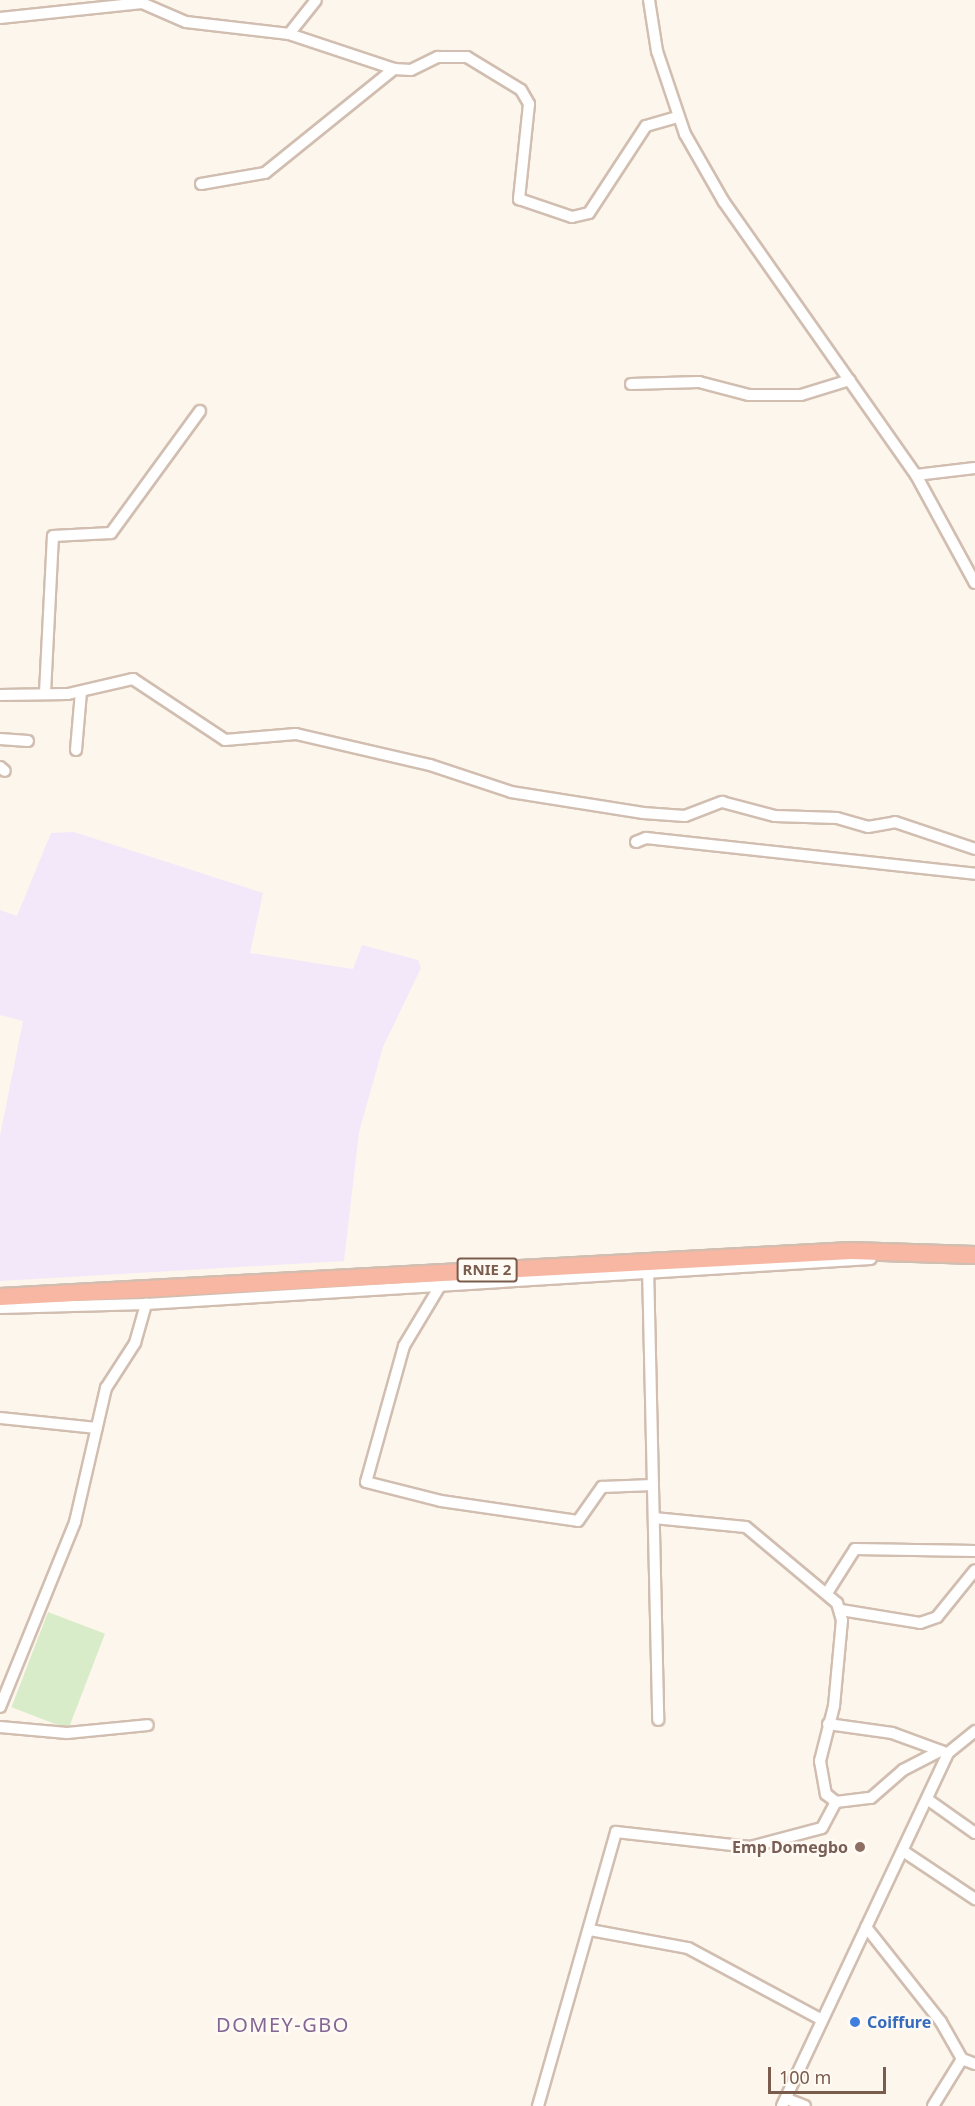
<!DOCTYPE html>
<html>
<head>
<meta charset="utf-8">
<style>
	body { margin:0 }
	#map { position:relative; width:975px; height:2106px; overflow:hidden; background:#fdf6ec; font-family:"Noto Sans",sans-serif }
	div>[style] { position:absolute }
	.education>* { inset:0; background:#f3e8fa }
	.green>* { inset:0; background:#d8ecc9; transform-origin:0 0 }
	.roads { filter:drop-shadow(2px 0 #d1beb0) drop-shadow(-2px 0 #d1beb0) drop-shadow(0 2px #d1beb0) drop-shadow(0 -2px #d1beb0) }
	.minor>* { height:10px; margin:-5px; padding:0 5px; transform-origin:5px; border-radius:5px; background:#fff }
	.highway>* { height:16px; margin:-8px; padding:0 8px; transform-origin:8px; border-radius:8px; background:#f7b7a3 }
	.dots>* { width:16px; height:16px; translate:-50% -50%; box-sizing:border-box; border:3px solid #fffaf3; border-radius:50% }
	span { translate:-50% -50%; white-space:nowrap; text-align:center; line-height:1.15; -webkit-text-stroke:5px #fffaf3; paint-order:stroke }
	.shield-label span { padding:2px 4px; background:#fffaf3; border:2px solid; border-radius:4px; -webkit-text-stroke-width:0 }
	.shield-label { font-size:15px; color:#7a5c4d; font-weight:700 }
	.education-label { font-size:16px; color:#785e54; font-weight:700 }
	.right { translate:-100% -50%; text-align:right }
	.shop-label { font-size:16px; color:#366cbe; font-weight:700 }
	.left { translate:0 -50%; text-align:left }
	.quarter-label { font-size:20px; color:#846695; letter-spacing:1.5px }
	.scale { position:absolute; left:768px; top:2067px; width:118px; height:27px; box-sizing:border-box; border:3px solid #7a5c4d; border-top:0; padding-left:8px; font-size:18px; line-height:21px; white-space:nowrap; color:#7a5c4d; -webkit-text-stroke:4px #fffaf3; paint-order:stroke }
</style>
</head>
<body>
<div id="map">
	<div class="education">
		<i style="clip-path:polygon(74px 832px,263px 893px,250px 953px,353px 969px,362px 945px,418px 960px,421px 968px,383px 1047px,359px 1132px,344px 1261px,0 1281px,0 1136px,23px 1021px,0 1015px,0 910px,17px 916px,51px 833px)"></i>
	</div>
	<div class="green">
		<i style="left:48px;top:1612px;width:61px;height:102px;rotate:21deg"></i>
	</div>
	<div class="roads">
		<div class="minor">
			<i style="left:649px;top:0;width:52px;rotate:81.1deg"></i>
			<i style="left:657px;top:51px;width:88px;rotate:71.4deg"></i>
			<i style="left:685px;top:134px;width:78px;rotate:60.2deg"></i>
			<i style="left:724px;top:202px;width:334px;rotate:54.9deg"></i>
			<i style="left:916px;top:475px;width:123px;rotate:61.4deg"></i>
			<i style="left:0;top:18px;width:143px;rotate:-6deg"></i>
			<i style="left:142px;top:3px;width:48px;rotate:23.4deg"></i>
			<i style="left:186px;top:22px;width:104px;rotate:6.6deg"></i>
			<i style="left:289px;top:34px;width:111px;rotate:18.4deg"></i>
			<i style="left:394px;top:69px;width:17px;rotate:3deg"></i>
			<i style="left:411px;top:70px;width:30px;rotate:-26deg"></i>
			<i style="left:438px;top:57px;width:29px"></i>
			<i style="left:467px;top:57px;width:63px;rotate:31.4deg"></i>
			<i style="left:521px;top:90px;width:16px;rotate:60deg"></i>
			<i style="left:529px;top:104px;width:96px;rotate:96deg"></i>
			<i style="left:519px;top:199px;width:56px;rotate:18.8deg"></i>
			<i style="left:572px;top:217px;width:17px;rotate:-13deg"></i>
			<i style="left:589px;top:213px;width:104px;rotate:-56.8deg"></i>
			<i style="left:646px;top:126px;width:33px;rotate:-16deg"></i>
			<i style="left:289px;top:34px;width:43px;rotate:-51.5deg"></i>
			<i style="left:201px;top:184px;width:65px;rotate:-9.8deg"></i>
			<i style="left:265px;top:173px;width:166px;rotate:-38.9deg"></i>
			<i style="left:631px;top:384px;width:68px;rotate:-1.7deg"></i>
			<i style="left:699px;top:382px;width:52px;rotate:14.6deg"></i>
			<i style="left:749px;top:395px;width:52px"></i>
			<i style="left:801px;top:395px;width:51px;rotate:-17deg"></i>
			<i style="left:916px;top:475px;width:59px;rotate:-6.8deg"></i>
			<i style="left:45px;top:693px;width:157px;rotate:-87.1deg"></i>
			<i style="left:53px;top:536px;width:58px;rotate:-3deg"></i>
			<i style="left:111px;top:533px;width:151px;rotate:-53.9deg"></i>
			<i style="left:0;top:695px;width:68px;rotate:-0.8deg"></i>
			<i style="left:68px;top:694px;width:67px;rotate:-13deg"></i>
			<i style="left:133px;top:679px;width:110px;rotate:33.5deg"></i>
			<i style="left:225px;top:740px;width:71px;rotate:-4.8deg"></i>
			<i style="left:296px;top:734px;width:138px;rotate:13deg"></i>
			<i style="left:430px;top:765px;width:85px;rotate:18.4deg"></i>
			<i style="left:511px;top:792px;width:134px;rotate:9deg"></i>
			<i style="left:643px;top:813px;width:42px;rotate:4.1deg"></i>
			<i style="left:685px;top:816px;width:40px;rotate:-21deg"></i>
			<i style="left:722px;top:802px;width:55px;rotate:14.8deg"></i>
			<i style="left:775px;top:816px;width:62px;rotate:1.8deg"></i>
			<i style="left:837px;top:818px;width:32px;rotate:16deg"></i>
			<i style="left:868px;top:827px;width:27px;rotate:-10deg"></i>
			<i style="left:895px;top:822px;width:84px;rotate:18.6deg"></i>
			<i style="left:0;top:739px;width:28px;rotate:4deg"></i>
			<i style="left:76px;top:750px;width:58px;rotate:-85.1deg"></i>
			<i style="left:0;top:767px;width:6px;rotate:39deg"></i>
			<i style="left:636px;top:842px;width:11px;rotate:-22deg"></i>
			<i style="left:646px;top:838px;width:331px;rotate:6.2deg"></i>
			<i style="left:648px;top:1267px;width:453px;rotate:88.7deg"></i>
			<i style="left:443px;top:1281px;width:76px;rotate:121deg"></i>
			<i style="left:404px;top:1346px;width:141px;rotate:105.6deg"></i>
			<i style="left:366px;top:1482px;width:77px;rotate:14.2deg"></i>
			<i style="left:441px;top:1501px;width:138px;rotate:8.3deg"></i>
			<i style="left:578px;top:1521px;width:42px;rotate:-54.8deg"></i>
			<i style="left:602px;top:1487px;width:51px;rotate:-2.2deg"></i>
			<i style="left:0;top:1308px;width:146px;rotate:-1.6deg"></i>
			<i style="left:146px;top:1304px;width:726px;rotate:-3.55deg"></i>
			<i style="left:0;top:1418px;width:97px;rotate:5.9deg"></i>
			<i style="left:654px;top:1518px;width:92px;rotate:5.6deg"></i>
			<i style="left:746px;top:1527px;width:119px;rotate:39.9deg"></i>
			<i style="left:837px;top:1603px;width:18px;rotate:74deg"></i>
			<i style="left:842px;top:1620px;width:86px;rotate:95.3deg"></i>
			<i style="left:834px;top:1706px;width:57px;rotate:104.3deg"></i>
			<i style="left:820px;top:1761px;width:34px;rotate:80deg"></i>
			<i style="left:826px;top:1794px;width:13px;rotate:39deg"></i>
			<i style="left:836px;top:1802px;width:35px;rotate:-7deg"></i>
			<i style="left:871px;top:1798px;width:43px;rotate:-41.2deg"></i>
			<i style="left:903px;top:1770px;width:42px;rotate:-27.2deg"></i>
			<i style="left:827px;top:1593px;width:52px;rotate:-57.5deg"></i>
			<i style="left:855px;top:1549px;width:120px;rotate:1deg"></i>
			<i style="left:841px;top:1610px;width:80px;rotate:9.3deg"></i>
			<i style="left:920px;top:1623px;width:18px;rotate:-19deg"></i>
			<i style="left:937px;top:1617px;width:60px;rotate:-51deg"></i>
			<i style="left:0;top:1707px;width:200px;rotate:-67.9deg"></i>
			<i style="left:75px;top:1522px;width:138px;rotate:-77deg"></i>
			<i style="left:106px;top:1388px;width:54px;rotate:-57.2deg"></i>
			<i style="left:135px;top:1343px;width:41px;rotate:-74.2deg"></i>
			<i style="left:828px;top:1724px;width:65px;rotate:8deg"></i>
			<i style="left:892px;top:1733px;width:55px;rotate:20.1deg"></i>
			<i style="left:0;top:1727px;width:67px;rotate:5.1deg"></i>
			<i style="left:67px;top:1733px;width:81px;rotate:-5.6deg"></i>
			<i style="left:927px;top:1799px;width:59px;rotate:35.3deg"></i>
			<i style="left:903px;top:1851px;width:87px;rotate:33.7deg"></i>
			<i style="left:866px;top:1927px;width:121px;rotate:51.7deg"></i>
			<i style="left:941px;top:2022px;width:43px;rotate:60.4deg"></i>
			<i style="left:962px;top:2059px;width:14px;rotate:21deg"></i>
			<i style="left:590px;top:1930px;width:100px;rotate:10.4deg"></i>
			<i style="left:688px;top:1948px;width:152px;rotate:28.2deg"></i>
			<i style="left:787px;top:2099px;width:19px;rotate:21deg"></i>
			<i style="left:538px;top:2106px;width:285px;rotate:-74.1deg"></i>
			<i style="left:616px;top:1832px;width:135px;rotate:6.4deg"></i>
			<i style="left:750px;top:1847px;width:74px;rotate:-14.8deg"></i>
			<i style="left:822px;top:1828px;width:30px;rotate:-62deg"></i>
			<i style="left:782px;top:2106px;width:390px;rotate:-64.8deg"></i>
			<i style="left:948px;top:1753px;width:35px;rotate:-39deg"></i>
			<i style="left:933px;top:2106px;width:55px;rotate:-58.3deg"></i>
		</div>
		<div class="highway">
			<i style="left:0;top:1297px;width:852px;rotate:-3.09deg"></i>
			<i style="left:851px;top:1251px;width:124px;rotate:1.8deg"></i>
		</div>
	</div>
	<div class="dots">
		<i style="left:860px;top:1847px;background:#8d6e63"></i>
		<i style="left:855px;top:2022px;background:#3f7fe0"></i>
	</div>
	<div class="shield-label">
		<span style="left:487px;top:1270px">RNIE 2</span>
	</div>
	<div class="education-label">
		<span class="right" style="left:848px;top:1847px">Emp Domegbo</span>
	</div>
	<div class="shop-label">
		<span class="left" style="left:867px;top:2022px">Coiffure</span>
	</div>
	<div class="quarter-label">
		<span style="left:283px;top:2024px">DOMEY-GBO</span>
	</div>
	<div class="scale">100 m</div>
</div>
</body>
</html>
